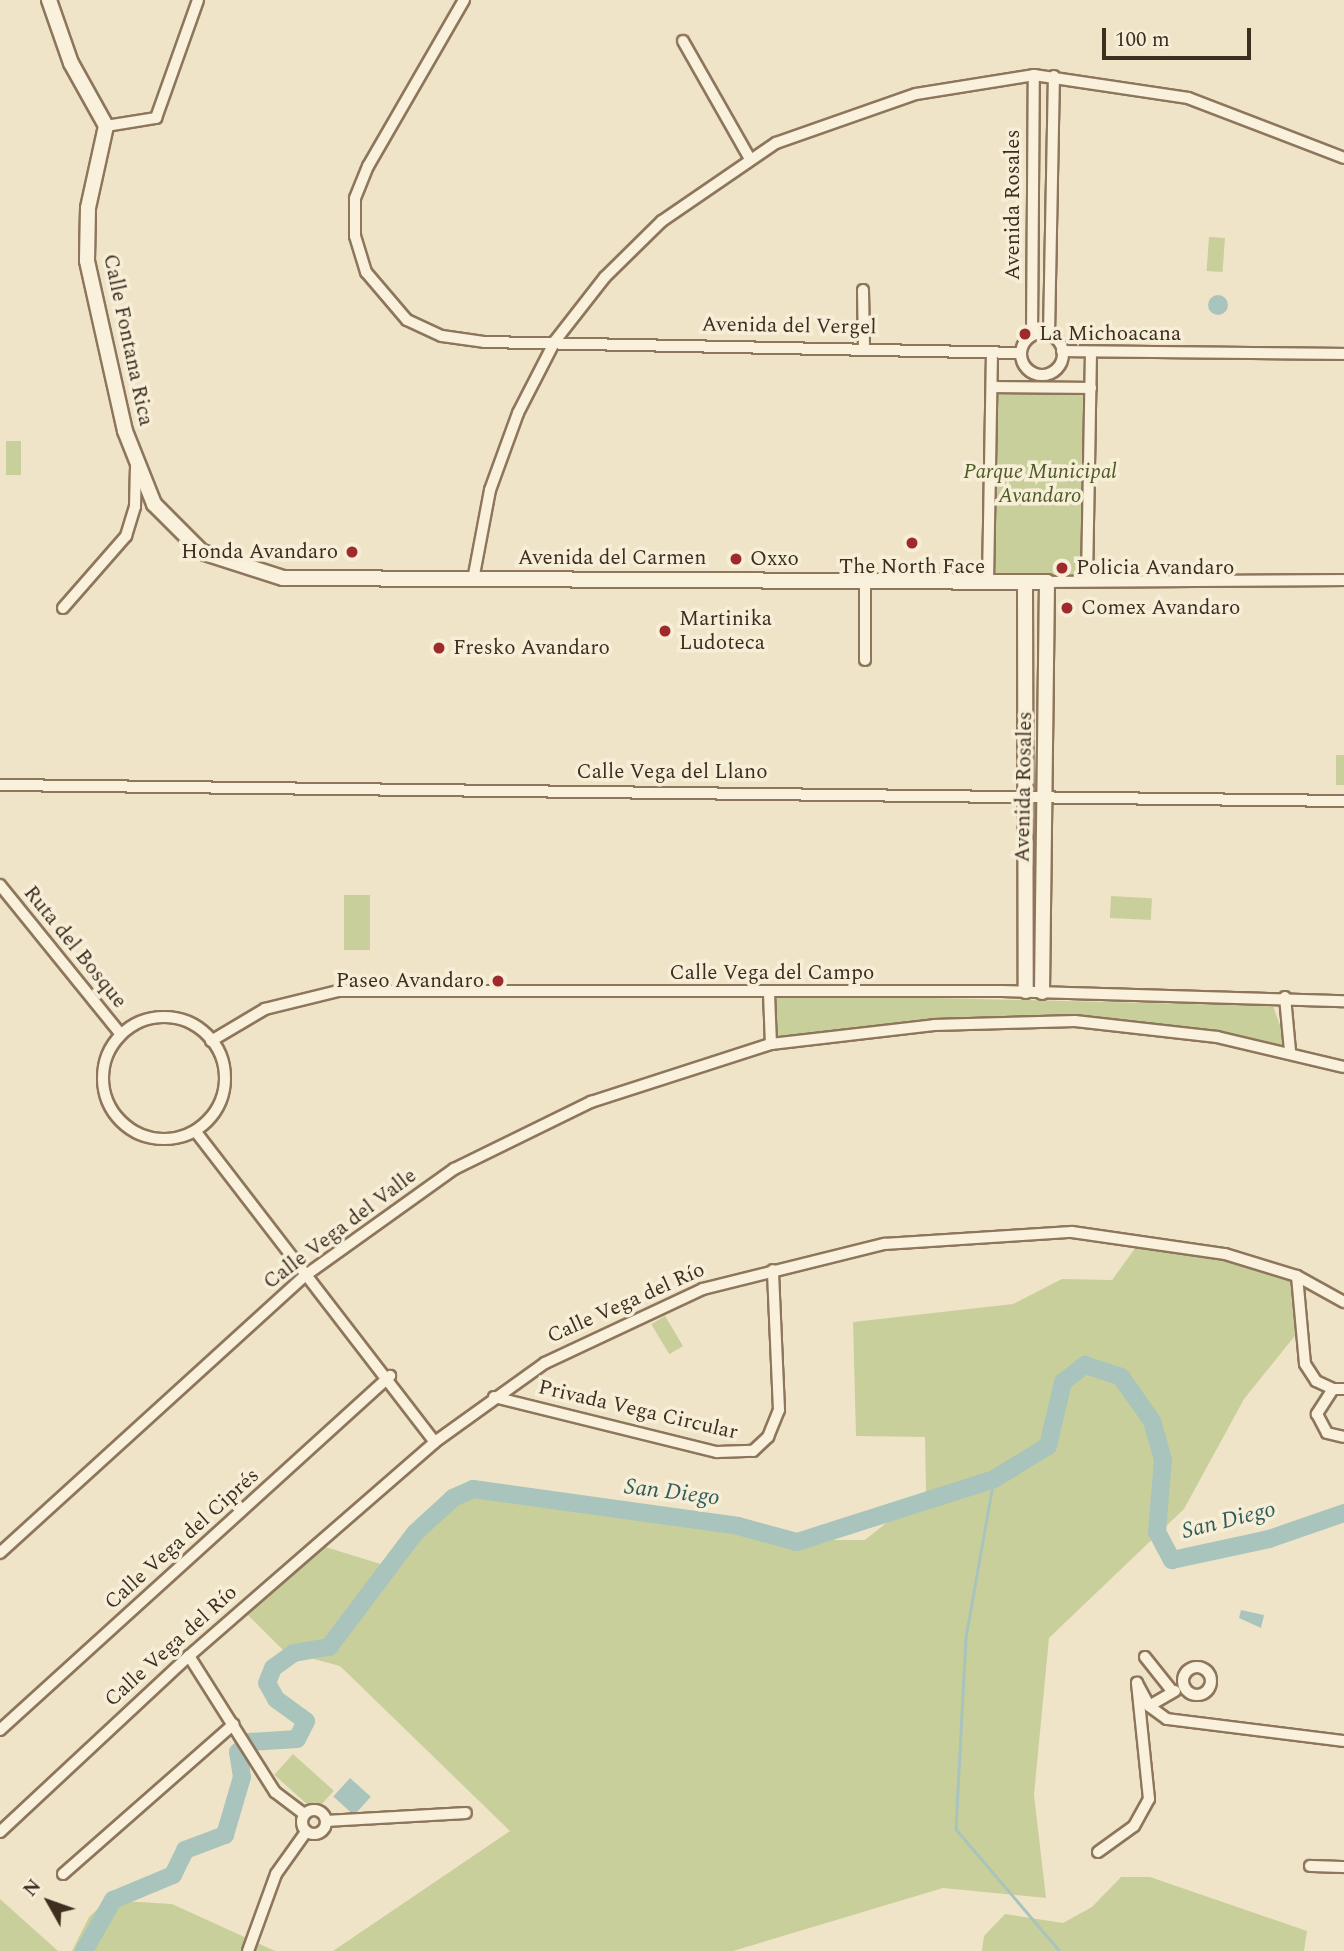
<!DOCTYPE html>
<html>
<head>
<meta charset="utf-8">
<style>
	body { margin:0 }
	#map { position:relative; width:1344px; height:1951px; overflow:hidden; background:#f0e4c8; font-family:Spectral,serif }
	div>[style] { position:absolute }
	.green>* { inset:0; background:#c9cf9b; transform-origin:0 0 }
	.water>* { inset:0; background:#a9c4bc; transform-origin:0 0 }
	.round { border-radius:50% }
	.stream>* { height:2.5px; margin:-1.25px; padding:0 1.25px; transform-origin:1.25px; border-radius:1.25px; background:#a9c4bc }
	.river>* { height:18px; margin:-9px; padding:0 9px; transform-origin:9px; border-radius:9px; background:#a9c4bc }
	.roads { filter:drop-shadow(2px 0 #8d765c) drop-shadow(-2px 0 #8d765c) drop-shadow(0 2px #8d765c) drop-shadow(0 -2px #8d765c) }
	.street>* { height:10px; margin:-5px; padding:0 5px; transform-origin:5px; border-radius:5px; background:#faf1dc }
	.street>.ring { margin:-5px; padding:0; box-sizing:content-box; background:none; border:10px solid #faf1dc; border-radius:50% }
	.secondary>* { height:14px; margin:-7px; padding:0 7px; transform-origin:7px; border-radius:7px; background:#faf1dc }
	.dots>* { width:19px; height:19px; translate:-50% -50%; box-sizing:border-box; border:4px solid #f7eed8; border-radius:50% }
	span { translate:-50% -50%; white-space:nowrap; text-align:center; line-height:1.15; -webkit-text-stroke:7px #f7eed8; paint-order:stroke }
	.street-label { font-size:21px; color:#3d2e20 }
	.poi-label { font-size:21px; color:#3d2e20 }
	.left { translate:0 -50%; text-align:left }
	.right { translate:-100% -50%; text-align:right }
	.park-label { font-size:21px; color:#4d5a26; font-style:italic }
	.water-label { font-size:23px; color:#2f5d5a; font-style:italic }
	.north { position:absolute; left:14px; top:1867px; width:70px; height:70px; -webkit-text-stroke:5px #f7eed8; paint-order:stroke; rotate:310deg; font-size:19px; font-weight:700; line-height:28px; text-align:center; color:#3d2e20 }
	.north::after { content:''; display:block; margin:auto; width:24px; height:32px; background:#3d2e20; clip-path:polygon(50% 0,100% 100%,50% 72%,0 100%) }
	.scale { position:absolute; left:1102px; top:28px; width:149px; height:32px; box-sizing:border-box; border:4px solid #3d2e20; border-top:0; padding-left:9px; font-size:21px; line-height:24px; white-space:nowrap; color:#3d2e20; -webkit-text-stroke:5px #f7eed8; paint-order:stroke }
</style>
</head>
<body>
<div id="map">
	<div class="green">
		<i style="left:1209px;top:237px;width:16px;height:34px;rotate:4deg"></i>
		<i style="left:994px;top:392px;width:95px;height:183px;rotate:1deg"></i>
		<i style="left:6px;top:441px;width:15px;height:34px"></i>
		<i style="left:1336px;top:755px;width:8px;height:30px"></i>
		<i style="left:344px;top:895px;width:26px;height:55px"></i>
		<i style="left:1111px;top:896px;width:41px;height:22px;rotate:3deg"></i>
		<i style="clip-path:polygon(771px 994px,1273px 1006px,1288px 1048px,1075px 1019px,773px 1042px)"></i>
		<i style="clip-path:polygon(1144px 1236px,1294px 1282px,1298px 1332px,1244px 1399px,1184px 1509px,1049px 1638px,1034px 1795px,1046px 1898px,943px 1888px,733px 1951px,333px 1951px,510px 1831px,340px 1666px,284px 1651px,246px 1613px,319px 1545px,384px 1565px,451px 1495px,484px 1484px,741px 1525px,798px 1540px,865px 1540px,926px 1491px,925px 1437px,856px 1436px,853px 1322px,1013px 1304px,1062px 1279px,1112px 1280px)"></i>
		<i style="left:665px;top:1316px;width:35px;height:16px;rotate:59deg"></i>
		<i style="left:293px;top:1754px;width:55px;height:28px;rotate:42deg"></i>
		<i style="clip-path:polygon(1121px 1877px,1150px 1877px,1307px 1931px,1304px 1951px,982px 1951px,984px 1936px,1005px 1914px,1063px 1923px,1092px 1907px)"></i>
		<i style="clip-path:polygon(0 1898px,0 1899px,58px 1951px,0 1951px)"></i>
		<i style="clip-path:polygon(107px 1900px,172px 1904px,275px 1951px,72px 1951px,89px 1917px)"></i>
	</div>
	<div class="water">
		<i class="round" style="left:1208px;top:295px;width:20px;height:20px"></i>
		<i style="clip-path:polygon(1241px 1610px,1264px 1615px,1261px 1628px,1239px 1618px)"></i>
		<i style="left:350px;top:1778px;width:28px;height:25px;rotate:42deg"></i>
	</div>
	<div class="stream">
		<i style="left:994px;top:1479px;width:161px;rotate:100deg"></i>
		<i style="left:966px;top:1638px;width:191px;rotate:93deg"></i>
		<i style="left:956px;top:1829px;width:160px;rotate:49.6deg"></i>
	</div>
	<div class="river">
		<i style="left:84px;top:1951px;width:59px;rotate:-60.4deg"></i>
		<i style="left:113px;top:1900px;width:65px;rotate:-22.6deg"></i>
		<i style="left:173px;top:1875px;width:28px;rotate:-64deg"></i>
		<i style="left:185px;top:1850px;width:43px;rotate:-20.6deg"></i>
		<i style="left:225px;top:1835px;width:60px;rotate:-73.7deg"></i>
		<i style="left:242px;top:1777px;width:25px;rotate:-99deg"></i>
		<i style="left:238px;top:1752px;width:16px;rotate:-40deg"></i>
		<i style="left:250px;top:1742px;width:47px;rotate:-3.7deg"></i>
		<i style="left:297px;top:1739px;width:20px;rotate:-63deg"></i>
		<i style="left:306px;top:1721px;width:37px;rotate:-144deg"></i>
		<i style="left:276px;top:1699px;width:18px;rotate:-119deg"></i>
		<i style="left:267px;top:1683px;width:16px;rotate:-68deg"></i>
		<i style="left:273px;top:1668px;width:26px;rotate:-36deg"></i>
		<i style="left:294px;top:1653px;width:36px;rotate:-10deg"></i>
		<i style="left:329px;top:1647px;width:143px;rotate:-53deg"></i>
		<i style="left:415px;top:1533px;width:52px;rotate:-42.6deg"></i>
		<i style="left:453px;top:1498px;width:22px;rotate:-24deg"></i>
		<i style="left:473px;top:1489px;width:268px;rotate:7.9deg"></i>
		<i style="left:738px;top:1526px;width:61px;rotate:15.2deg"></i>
		<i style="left:797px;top:1542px;width:207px;rotate:-17.7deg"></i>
		<i style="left:994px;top:1479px;width:63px;rotate:-31.4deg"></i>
		<i style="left:1048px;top:1446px;width:66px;rotate:-76.8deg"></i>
		<i style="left:1063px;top:1382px;width:28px;rotate:-38deg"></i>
		<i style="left:1085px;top:1365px;width:38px;rotate:18deg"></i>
		<i style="left:1121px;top:1377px;width:54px;rotate:54.8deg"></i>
		<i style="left:1152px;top:1421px;width:40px;rotate:74deg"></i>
		<i style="left:1163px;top:1459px;width:73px;rotate:94.7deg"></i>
		<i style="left:1157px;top:1532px;width:32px;rotate:62deg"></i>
		<i style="left:1172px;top:1560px;width:99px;rotate:-12.2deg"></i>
		<i style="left:1269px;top:1539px;width:79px;rotate:-19.1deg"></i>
	</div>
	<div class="roads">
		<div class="street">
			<i style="left:464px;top:0;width:192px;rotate:120deg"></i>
			<i style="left:368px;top:166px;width:35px;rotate:112deg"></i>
			<i style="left:355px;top:199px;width:37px;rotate:90deg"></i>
			<i style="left:355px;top:236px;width:38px;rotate:73deg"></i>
			<i style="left:366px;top:272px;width:63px;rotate:49.5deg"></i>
			<i style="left:407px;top:320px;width:38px;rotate:25deg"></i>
			<i style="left:442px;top:336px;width:42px;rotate:8.1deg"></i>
			<i style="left:484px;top:342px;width:537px;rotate:1.17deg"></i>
			<i style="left:683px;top:41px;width:133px;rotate:60.4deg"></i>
			<i style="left:106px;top:126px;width:51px;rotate:-9.1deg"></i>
			<i style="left:156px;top:118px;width:125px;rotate:-70.4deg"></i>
			<i style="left:863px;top:290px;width:57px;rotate:89deg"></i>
			<i class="ring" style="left:1021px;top:333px;width:32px;height:32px"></i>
			<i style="left:1049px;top:334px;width:258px;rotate:-88.9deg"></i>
			<i style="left:1032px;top:335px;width:260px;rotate:-89.6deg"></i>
			<i style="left:1062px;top:351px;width:282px;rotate:0.6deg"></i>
			<i style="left:993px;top:387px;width:98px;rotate:0.6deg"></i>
			<i style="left:865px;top:578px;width:82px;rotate:90deg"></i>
			<i style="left:473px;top:580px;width:92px;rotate:-79.3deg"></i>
			<i style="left:490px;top:490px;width:82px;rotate:-70deg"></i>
			<i style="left:518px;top:413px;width:81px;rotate:-62.8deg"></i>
			<i style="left:555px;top:341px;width:81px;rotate:-52deg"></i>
			<i style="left:605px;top:277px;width:80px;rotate:-44.5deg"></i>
			<i style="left:662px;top:221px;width:138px;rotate:-34.4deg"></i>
			<i style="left:776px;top:143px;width:148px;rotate:-19.3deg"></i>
			<i style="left:916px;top:94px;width:120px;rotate:-9.1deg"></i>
			<i style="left:1034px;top:75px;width:156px;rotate:8.5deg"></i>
			<i style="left:1188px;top:98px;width:167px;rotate:21deg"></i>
			<i style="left:988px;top:581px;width:229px;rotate:-89deg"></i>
			<i style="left:1087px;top:581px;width:227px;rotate:-89deg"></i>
			<i style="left:1047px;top:582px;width:297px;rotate:-0.4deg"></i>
			<i style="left:63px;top:608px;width:96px;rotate:-48.8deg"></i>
			<i style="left:126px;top:536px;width:30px;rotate:-73deg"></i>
			<i style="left:135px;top:507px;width:40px;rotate:-88.6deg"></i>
			<i style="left:0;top:785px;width:1344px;rotate:0.68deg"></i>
			<i style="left:0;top:885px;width:191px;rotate:51deg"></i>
			<i style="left:769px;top:993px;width:51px;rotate:87.8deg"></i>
			<i style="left:1285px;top:997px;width:54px;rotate:84.7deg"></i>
			<i class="ring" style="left:103px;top:1017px;width:112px;height:112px"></i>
			<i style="left:211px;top:1041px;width:63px;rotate:-30.7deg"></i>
			<i style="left:265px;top:1009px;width:75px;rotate:-13.9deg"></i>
			<i style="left:338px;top:991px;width:664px"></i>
			<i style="left:1002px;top:991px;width:342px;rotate:1.7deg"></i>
			<i style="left:196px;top:1132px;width:391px;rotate:52.4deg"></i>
			<i style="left:1297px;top:1276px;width:88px;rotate:84.8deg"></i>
			<i style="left:1305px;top:1364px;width:20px;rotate:57deg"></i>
			<i style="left:1316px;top:1381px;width:19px;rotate:25deg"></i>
			<i style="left:1344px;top:1389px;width:11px;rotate:180deg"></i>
			<i style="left:1333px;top:1389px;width:30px;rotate:123deg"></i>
			<i style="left:1317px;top:1414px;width:21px;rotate:62deg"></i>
			<i style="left:1327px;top:1433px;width:17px;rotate:13deg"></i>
			<i style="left:494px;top:1397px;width:230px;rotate:13.9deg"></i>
			<i style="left:717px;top:1452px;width:36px;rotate:-2deg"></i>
			<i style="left:753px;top:1451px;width:21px;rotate:-43deg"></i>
			<i style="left:768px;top:1437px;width:29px;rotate:-68deg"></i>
			<i style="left:779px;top:1410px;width:140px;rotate:-92.5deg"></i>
			<i style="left:0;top:1553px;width:413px;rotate:-42.3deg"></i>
			<i style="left:306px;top:1275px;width:182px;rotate:-35.6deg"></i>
			<i style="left:454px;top:1169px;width:153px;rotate:-26.1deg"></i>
			<i style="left:591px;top:1102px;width:189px;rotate:-17.9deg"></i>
			<i style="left:771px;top:1044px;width:164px;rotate:-6.6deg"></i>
			<i style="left:934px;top:1025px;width:141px;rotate:-1.6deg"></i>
			<i style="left:1075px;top:1021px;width:143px;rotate:6.4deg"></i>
			<i style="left:1217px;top:1037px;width:130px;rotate:13.3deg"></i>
			<i style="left:189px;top:1656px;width:161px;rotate:57.7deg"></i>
			<i style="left:275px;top:1792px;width:36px;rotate:37deg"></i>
			<i style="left:1145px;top:1657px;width:43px;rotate:51.5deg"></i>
			<i class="ring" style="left:1183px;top:1667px;width:18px;height:18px"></i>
			<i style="left:1149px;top:1706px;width:30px;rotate:-30deg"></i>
			<i style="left:0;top:1730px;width:527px;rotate:-42.23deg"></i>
			<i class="ring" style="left:302px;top:1810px;width:14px;height:14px"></i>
			<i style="left:326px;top:1821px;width:140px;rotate:-3.3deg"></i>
			<i style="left:0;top:1832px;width:258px;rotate:-43deg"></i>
			<i style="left:189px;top:1656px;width:326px;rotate:-41deg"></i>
			<i style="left:435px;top:1442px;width:135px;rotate:-35.7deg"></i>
			<i style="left:545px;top:1363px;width:174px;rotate:-25.1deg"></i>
			<i style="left:703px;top:1289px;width:187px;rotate:-14deg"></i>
			<i style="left:884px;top:1244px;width:188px;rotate:-3.7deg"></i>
			<i style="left:1072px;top:1232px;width:155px;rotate:8.2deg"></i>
			<i style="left:1225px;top:1254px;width:75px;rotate:17deg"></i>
			<i style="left:1297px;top:1276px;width:54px;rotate:29deg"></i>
			<i style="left:1098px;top:1852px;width:44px;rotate:-35.8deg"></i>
			<i style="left:1134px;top:1826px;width:31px;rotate:-61deg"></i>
			<i style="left:1149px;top:1799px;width:117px;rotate:-95.9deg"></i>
			<i style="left:1137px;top:1683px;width:26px;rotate:62deg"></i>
			<i style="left:1149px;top:1706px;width:22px;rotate:36deg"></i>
			<i style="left:1167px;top:1719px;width:178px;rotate:7.1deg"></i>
			<i style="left:1310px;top:1866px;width:34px;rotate:2deg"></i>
			<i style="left:63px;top:1874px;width:227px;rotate:-41.3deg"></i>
			<i style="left:248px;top:1951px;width:82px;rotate:-70deg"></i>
			<i style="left:276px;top:1874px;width:52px;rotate:-54.5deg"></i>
		</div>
		<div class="secondary">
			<i style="left:49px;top:0;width:67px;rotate:70.8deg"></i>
			<i style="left:71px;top:63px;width:72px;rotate:60.9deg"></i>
			<i style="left:106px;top:126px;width:84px;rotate:102.4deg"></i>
			<i style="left:88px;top:208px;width:53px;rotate:91.1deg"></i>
			<i style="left:87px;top:261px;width:174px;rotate:77.4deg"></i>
			<i style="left:125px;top:431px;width:79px;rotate:68.3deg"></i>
			<i style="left:154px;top:504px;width:68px;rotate:45deg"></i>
			<i style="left:202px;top:552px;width:85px;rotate:17.8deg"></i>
			<i style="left:283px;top:578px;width:764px;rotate:0.3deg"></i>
			<i style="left:1047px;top:582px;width:410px;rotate:90.7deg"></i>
			<i style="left:1025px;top:583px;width:408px;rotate:89.9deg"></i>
		</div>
	</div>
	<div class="dots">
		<i style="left:1025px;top:334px;background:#9e2a2b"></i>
		<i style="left:912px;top:543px;background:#9e2a2b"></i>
		<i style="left:352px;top:552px;background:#9e2a2b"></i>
		<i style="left:736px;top:559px;background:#9e2a2b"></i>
		<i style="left:1062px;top:568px;background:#9e2a2b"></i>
		<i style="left:1067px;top:608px;background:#9e2a2b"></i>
		<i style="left:665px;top:631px;background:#9e2a2b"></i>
		<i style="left:439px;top:648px;background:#9e2a2b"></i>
		<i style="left:498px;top:981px;background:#9e2a2b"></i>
	</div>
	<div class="street-label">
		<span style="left:1013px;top:205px;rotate:-90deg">Avenida Rosales</span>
		<span style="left:789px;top:326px;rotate:1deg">Avenida del Vergel</span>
		<span style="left:128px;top:340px;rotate:78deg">Calle Fontana Rica</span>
		<span style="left:612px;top:558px">Avenida del Carmen</span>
		<span style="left:672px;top:772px">Calle Vega del Llano</span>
		<span style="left:1024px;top:787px;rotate:-89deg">Avenida Rosales</span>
		<span style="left:75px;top:947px;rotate:51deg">Ruta del Bosque</span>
		<span style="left:772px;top:973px">Calle Vega del Campo</span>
		<span style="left:340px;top:1229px;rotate:-37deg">Calle Vega del Valle</span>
		<span style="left:626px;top:1303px;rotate:-24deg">Calle Vega del Río</span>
		<span style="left:638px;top:1410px;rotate:13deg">Privada Vega Circular</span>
		<span style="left:182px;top:1539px;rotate:-42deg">Calle Vega del Ciprés</span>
		<span style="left:171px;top:1646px;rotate:-42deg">Calle Vega del Río</span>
	</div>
	<div class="poi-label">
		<span class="left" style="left:1039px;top:334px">La Michoacana</span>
		<span class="right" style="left:338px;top:552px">Honda Avandaro</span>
		<span class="left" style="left:750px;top:559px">Oxxo</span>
		<span style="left:912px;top:567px">The North Face</span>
		<span class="left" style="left:1076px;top:568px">Policia Avandaro</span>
		<span class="left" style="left:1081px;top:608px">Comex Avandaro</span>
		<span class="left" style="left:679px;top:631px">Martinika<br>Ludoteca</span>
		<span class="left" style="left:453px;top:648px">Fresko Avandaro</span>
		<span class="right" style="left:484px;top:981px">Paseo Avandaro</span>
	</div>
	<div class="park-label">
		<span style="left:1040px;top:484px">Parque Municipal<br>Avandaro</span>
	</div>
	<div class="water-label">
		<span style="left:672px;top:1493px;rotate:7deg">San Diego</span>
		<span style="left:1229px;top:1521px;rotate:-14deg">San Diego</span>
	</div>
	<div class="north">N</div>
	<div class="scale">100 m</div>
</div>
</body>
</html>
